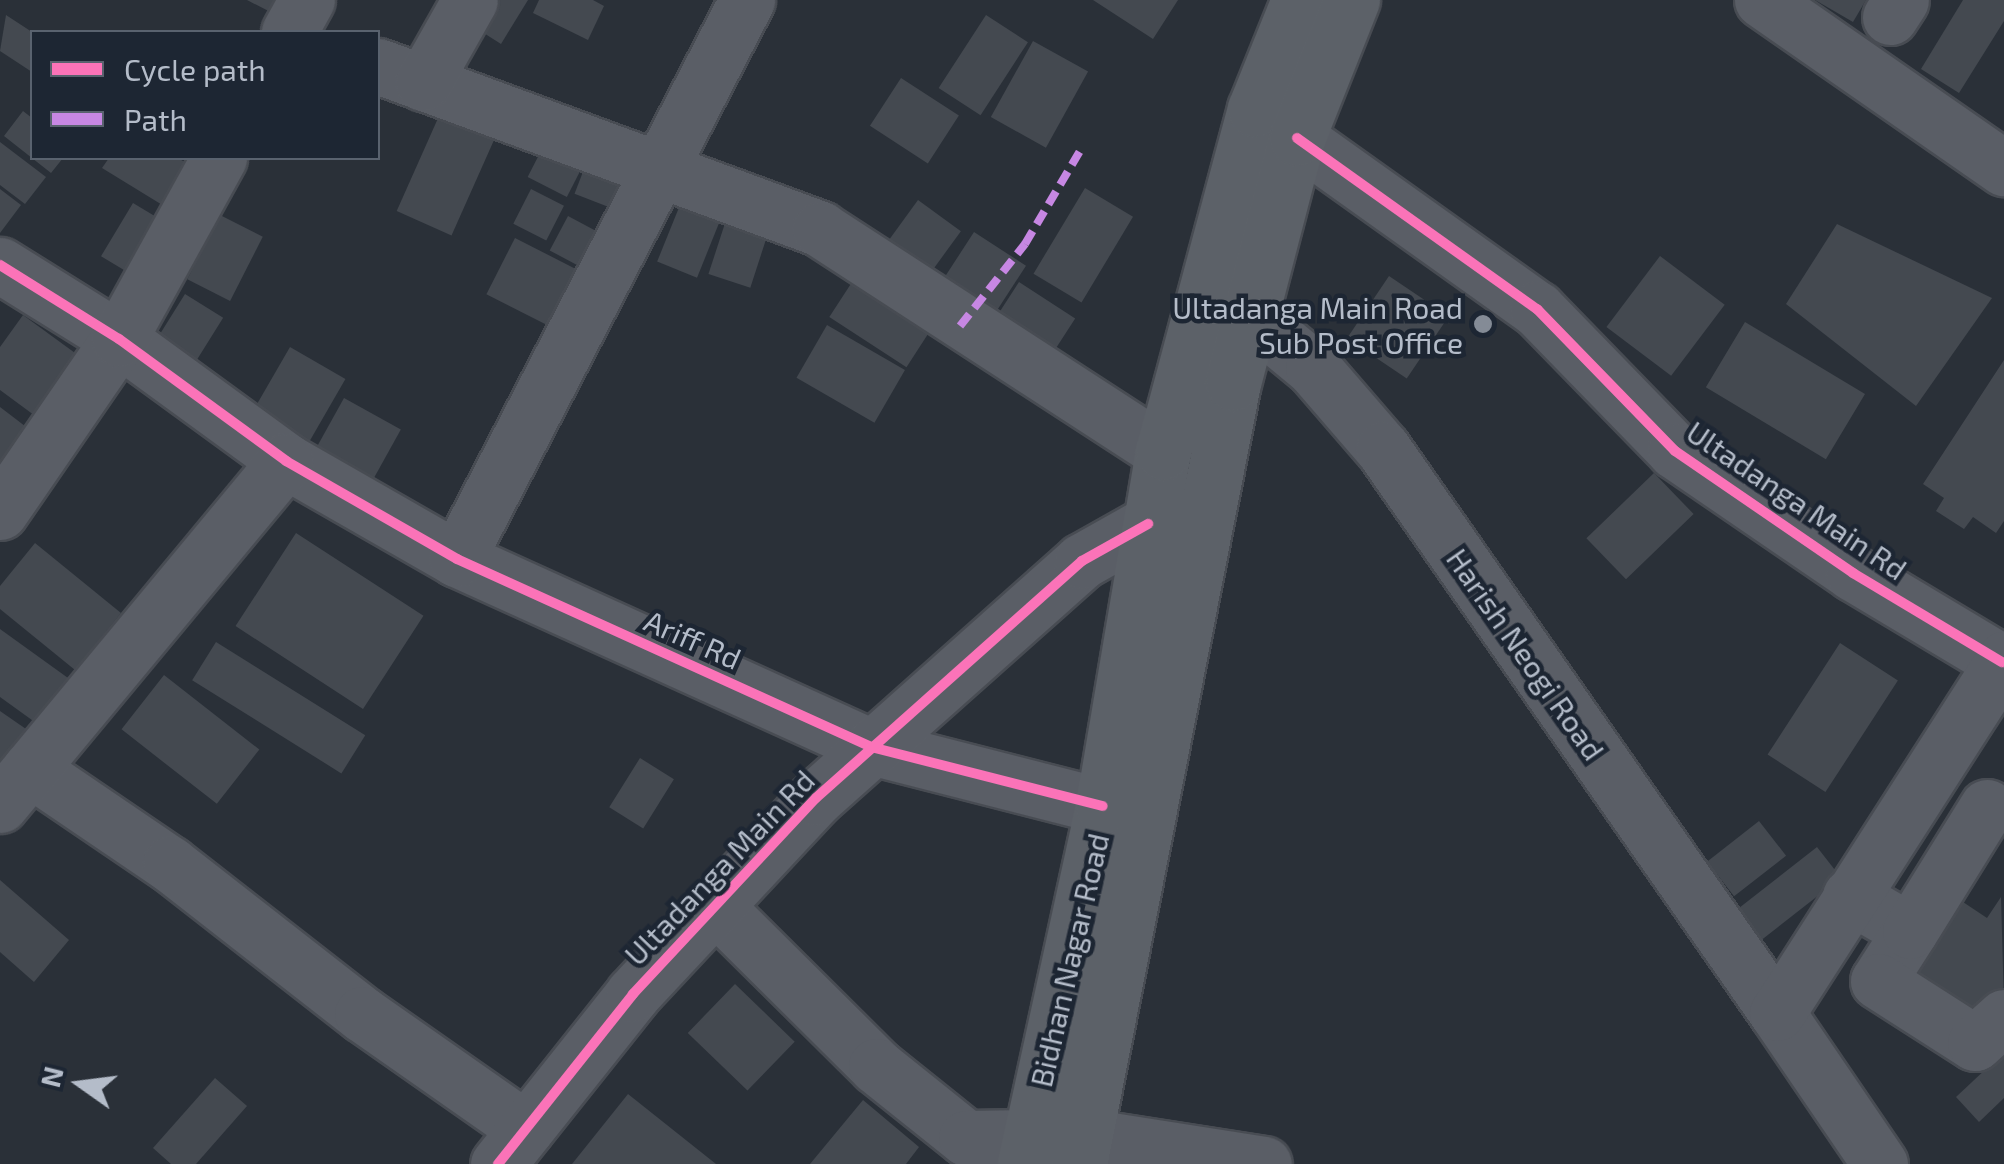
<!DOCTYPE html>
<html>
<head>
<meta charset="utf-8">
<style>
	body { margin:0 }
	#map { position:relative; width:2004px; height:1164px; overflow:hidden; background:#2a3038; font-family:"Exo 2",sans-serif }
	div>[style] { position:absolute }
	.building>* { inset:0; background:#444950; transform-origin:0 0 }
	.roads { filter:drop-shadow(2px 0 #484c53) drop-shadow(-2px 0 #484c53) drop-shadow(0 2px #484c53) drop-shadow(0 -2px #484c53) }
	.minor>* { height:55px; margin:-27.5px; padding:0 27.5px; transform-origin:27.5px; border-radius:27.5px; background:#5a5e66 }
	.major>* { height:55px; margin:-27.5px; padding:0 27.5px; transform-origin:27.5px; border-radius:27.5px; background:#5c6168 }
	.quiet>* { height:8px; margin-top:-4px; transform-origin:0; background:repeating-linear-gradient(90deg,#c787e3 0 15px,transparent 0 23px) }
	.cycleway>* { height:10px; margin:-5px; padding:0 5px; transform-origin:5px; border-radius:5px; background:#fb73b8 }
	.dots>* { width:28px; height:28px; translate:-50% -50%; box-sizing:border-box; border:5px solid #1d2633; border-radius:50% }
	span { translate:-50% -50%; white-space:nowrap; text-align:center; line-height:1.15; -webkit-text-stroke:9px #1d2633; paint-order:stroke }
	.poi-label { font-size:30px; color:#b4bcc9 }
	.right { translate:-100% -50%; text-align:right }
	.street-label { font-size:30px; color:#b4bcc9 }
	.legend { position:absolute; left:30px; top:30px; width:350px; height:130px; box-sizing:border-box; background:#1d2633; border:2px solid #59626f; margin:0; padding:12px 18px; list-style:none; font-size:30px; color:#b4bcc9 }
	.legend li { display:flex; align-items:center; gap:20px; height:50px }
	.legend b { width:50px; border:2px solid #59626f }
	.north { position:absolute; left:30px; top:1034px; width:100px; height:100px; -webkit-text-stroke:8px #1d2633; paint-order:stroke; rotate:284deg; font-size:28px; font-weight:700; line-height:40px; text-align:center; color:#b4bcc9 }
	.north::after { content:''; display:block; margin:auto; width:35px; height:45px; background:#b4bcc9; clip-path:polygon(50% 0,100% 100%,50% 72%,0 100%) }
</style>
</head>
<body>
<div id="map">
	<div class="building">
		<i style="clip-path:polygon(247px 0,291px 0,282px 18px)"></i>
		<i style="clip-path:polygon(483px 0,528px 0,501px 44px,468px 23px)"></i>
		<i style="clip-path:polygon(539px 0,593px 0,604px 6px,588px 40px,533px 13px)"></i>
		<i style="clip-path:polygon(1093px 0,1178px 0,1153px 39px)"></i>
		<i style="clip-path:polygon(1815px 0,1866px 0,1853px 22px)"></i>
		<i style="clip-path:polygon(1963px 0,2004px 0,2004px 21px,1959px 93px,1921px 69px)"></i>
		<i style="clip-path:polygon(6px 15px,32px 32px,32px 72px,0 51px)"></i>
		<i style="left:986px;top:15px;width:50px;height:87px;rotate:33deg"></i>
		<i style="left:1033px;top:41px;width:63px;height:87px;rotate:29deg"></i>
		<i style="left:901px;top:78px;width:69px;height:57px;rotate:33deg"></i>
		<i style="clip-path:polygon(23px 111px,32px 118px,32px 158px,63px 158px,51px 173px,4px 136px)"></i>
		<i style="left:439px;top:116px;width:60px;height:104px;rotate:24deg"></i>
		<i style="clip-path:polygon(0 142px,46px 177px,25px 204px,0 185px)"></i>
		<i style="left:544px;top:145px;width:44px;height:36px;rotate:27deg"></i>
		<i style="clip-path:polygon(109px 158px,178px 158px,203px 173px,177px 214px,102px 168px)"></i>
		<i style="left:586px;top:164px;width:60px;height:32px;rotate:21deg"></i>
		<i style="left:1085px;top:188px;width:56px;height:100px;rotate:31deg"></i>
		<i style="clip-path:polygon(0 189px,21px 205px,0 233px)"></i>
		<i style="left:531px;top:189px;width:37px;height:39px;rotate:27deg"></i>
		<i style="left:918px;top:200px;width:53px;height:74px;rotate:36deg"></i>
		<i style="left:133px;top:203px;width:50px;height:62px;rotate:31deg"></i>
		<i style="left:680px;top:205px;width:43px;height:61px;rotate:22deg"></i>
		<i style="left:220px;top:215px;width:48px;height:72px;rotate:27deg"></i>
		<i style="left:568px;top:216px;width:42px;height:39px;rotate:28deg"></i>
		<i style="left:727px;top:217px;width:44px;height:60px;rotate:18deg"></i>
		<i style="clip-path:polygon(1837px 224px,1992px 298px,1916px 406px,1786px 304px)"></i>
		<i style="left:974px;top:232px;width:62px;height:79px;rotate:33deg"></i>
		<i style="left:515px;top:238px;width:83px;height:63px;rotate:27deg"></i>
		<i style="left:1660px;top:256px;width:81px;height:89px;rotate:37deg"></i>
		<i style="left:856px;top:276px;width:92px;height:49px;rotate:33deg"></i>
		<i style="left:1389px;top:276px;width:72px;height:75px;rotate:34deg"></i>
		<i style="left:1019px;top:282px;width:67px;height:64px;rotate:33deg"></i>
		<i style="left:185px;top:294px;width:45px;height:69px;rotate:32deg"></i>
		<i style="clip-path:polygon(23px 315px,86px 361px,42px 421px,0 390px,0 347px)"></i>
		<i style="left:1745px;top:322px;width:140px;height:76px;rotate:31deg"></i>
		<i style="left:827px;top:325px;width:90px;height:61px;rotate:30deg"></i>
		<i style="left:290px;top:347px;width:64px;height:81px;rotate:30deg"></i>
		<i style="clip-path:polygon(2004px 360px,2004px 521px,1996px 533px,1973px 517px,1964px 529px,1936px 511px,1944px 498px,1923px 484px)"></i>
		<i style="left:344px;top:398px;width:65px;height:69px;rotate:29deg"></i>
		<i style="clip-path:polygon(0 407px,38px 436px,0 474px)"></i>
		<i style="left:1654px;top:473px;width:57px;height:94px;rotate:46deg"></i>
		<i style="left:296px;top:533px;width:152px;height:111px;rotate:33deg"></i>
		<i style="clip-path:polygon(35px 543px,121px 613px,75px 670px,0 609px,0 586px)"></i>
		<i style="clip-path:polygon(0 629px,75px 683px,43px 728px,0 697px)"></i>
		<i style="left:216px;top:642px;width:176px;height:45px;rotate:32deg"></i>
		<i style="left:1840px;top:643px;width:69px;height:133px;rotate:33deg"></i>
		<i style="left:164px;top:675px;width:121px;height:69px;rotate:38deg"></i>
		<i style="clip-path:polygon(0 711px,26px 729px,0 766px)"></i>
		<i style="left:640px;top:758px;width:40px;height:58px;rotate:32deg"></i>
		<i style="left:1759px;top:821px;width:44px;height:66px;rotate:52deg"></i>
		<i style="left:1817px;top:847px;width:39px;height:101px;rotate:52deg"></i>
		<i style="clip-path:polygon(0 880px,69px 940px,34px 982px,0 952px)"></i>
		<i style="clip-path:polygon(2001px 897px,2004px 1005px,1979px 1030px,1905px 982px,1960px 900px,1987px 918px)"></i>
		<i style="left:735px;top:984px;width:83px;height:68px;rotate:44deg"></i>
		<i style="clip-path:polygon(2004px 1052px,2004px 1098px,1979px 1122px,1956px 1097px)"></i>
		<i style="clip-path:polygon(215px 1078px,247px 1106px,196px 1164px,171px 1164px,153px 1148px)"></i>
		<i style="clip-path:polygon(628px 1094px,716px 1164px,572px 1164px)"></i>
		<i style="clip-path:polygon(863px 1100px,919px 1147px,906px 1164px,810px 1164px)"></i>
	</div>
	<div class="roads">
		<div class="minor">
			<i style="left:1762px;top:0;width:295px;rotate:34.8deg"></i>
			<i style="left:1890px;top:17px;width:20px;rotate:-57deg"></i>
			<i style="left:289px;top:32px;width:37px;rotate:-61deg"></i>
			<i style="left:378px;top:66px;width:471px;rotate:20.2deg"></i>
			<i style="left:820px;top:229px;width:409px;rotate:33deg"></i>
			<i style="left:423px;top:83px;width:95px;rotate:-60.5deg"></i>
			<i style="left:1297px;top:138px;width:295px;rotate:35.5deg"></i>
			<i style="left:1537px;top:309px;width:198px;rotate:45.8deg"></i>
			<i style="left:1675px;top:451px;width:216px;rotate:34.4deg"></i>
			<i style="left:1853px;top:573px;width:174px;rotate:30.9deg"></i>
			<i style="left:0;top:265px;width:140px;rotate:31.9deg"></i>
			<i style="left:119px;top:339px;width:207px;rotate:36.1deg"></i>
			<i style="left:286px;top:461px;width:197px;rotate:29.8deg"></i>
			<i style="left:457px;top:559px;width:455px;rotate:24.4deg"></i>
			<i style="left:871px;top:747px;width:239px;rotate:14.3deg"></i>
			<i style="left:1250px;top:316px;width:82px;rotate:39.5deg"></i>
			<i style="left:1313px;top:368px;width:107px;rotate:49.2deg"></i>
			<i style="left:1383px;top:449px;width:688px;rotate:55.06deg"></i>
			<i style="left:0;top:512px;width:210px;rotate:-55.5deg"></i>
			<i style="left:119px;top:339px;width:207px;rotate:-61.1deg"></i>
			<i style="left:457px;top:559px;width:630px;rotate:-62.58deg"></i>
			<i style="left:30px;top:769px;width:169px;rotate:34.2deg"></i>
			<i style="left:170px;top:864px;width:244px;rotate:38deg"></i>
			<i style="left:362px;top:1014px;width:200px;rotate:35deg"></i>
			<i style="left:0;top:805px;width:447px;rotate:-50.3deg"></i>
			<i style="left:1850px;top:896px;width:69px;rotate:30.3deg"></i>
			<i style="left:1910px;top:931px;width:59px;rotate:122.6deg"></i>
			<i style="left:1878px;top:981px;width:115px;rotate:32.6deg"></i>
			<i style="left:1975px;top:1043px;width:39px;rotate:-42deg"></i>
			<i style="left:715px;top:906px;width:227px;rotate:44.8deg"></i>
			<i style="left:876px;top:1066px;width:115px;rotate:38.7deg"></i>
			<i style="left:966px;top:1138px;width:119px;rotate:-1deg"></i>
			<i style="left:1085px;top:1136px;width:181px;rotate:8.9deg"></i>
			<i style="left:1910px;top:931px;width:146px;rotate:-58.2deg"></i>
			<i style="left:498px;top:1164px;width:217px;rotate:-51.5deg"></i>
			<i style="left:633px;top:994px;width:268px;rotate:-47deg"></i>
			<i style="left:816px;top:798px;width:356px;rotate:-41.7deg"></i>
			<i style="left:1082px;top:561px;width:76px;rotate:-29.3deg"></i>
			<i style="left:1880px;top:1164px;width:183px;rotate:-124.3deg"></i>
			<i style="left:1777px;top:1013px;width:421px;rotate:-57.3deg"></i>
		</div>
		<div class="major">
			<i style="left:1025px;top:1164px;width:366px;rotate:-77.7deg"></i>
			<i style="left:1103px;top:806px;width:359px;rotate:-80.4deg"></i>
			<i style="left:1163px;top:452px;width:355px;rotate:-75deg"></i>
			<i style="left:1255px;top:109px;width:118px;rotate:-68deg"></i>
			<i style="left:1079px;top:1164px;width:796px;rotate:-78.85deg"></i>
			<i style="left:1233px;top:383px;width:253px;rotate:-75.4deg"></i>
			<i style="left:1297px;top:138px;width:149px;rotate:-68.3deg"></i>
		</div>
	</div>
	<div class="quiet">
		<i style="left:960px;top:326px;width:105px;rotate:-51.6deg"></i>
		<i style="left:1025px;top:244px;width:108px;rotate:-59.4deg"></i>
	</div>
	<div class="cycleway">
		<i style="left:1297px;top:138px;width:295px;rotate:35.5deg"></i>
		<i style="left:1537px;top:309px;width:198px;rotate:45.8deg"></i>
		<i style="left:1675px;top:451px;width:216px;rotate:34.4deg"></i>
		<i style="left:1853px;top:573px;width:174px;rotate:30.9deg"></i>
		<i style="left:0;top:265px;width:140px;rotate:31.9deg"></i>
		<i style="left:119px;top:339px;width:207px;rotate:36.1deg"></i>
		<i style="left:286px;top:461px;width:197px;rotate:29.8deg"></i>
		<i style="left:457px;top:559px;width:455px;rotate:24.4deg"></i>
		<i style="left:871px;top:747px;width:239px;rotate:14.3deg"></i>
		<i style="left:498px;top:1164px;width:217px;rotate:-51.5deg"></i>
		<i style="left:633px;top:994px;width:268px;rotate:-47deg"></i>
		<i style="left:816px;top:798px;width:356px;rotate:-41.7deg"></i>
		<i style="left:1082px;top:561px;width:76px;rotate:-29.3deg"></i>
	</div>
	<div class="dots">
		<i style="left:1483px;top:324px;background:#848b96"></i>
	</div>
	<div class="poi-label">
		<span class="right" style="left:1463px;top:324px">Ultadanga Main Road<br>Sub Post Office</span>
	</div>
	<div class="street-label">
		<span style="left:1797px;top:500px;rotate:34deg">Ultadanga Main Rd</span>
		<span style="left:693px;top:639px;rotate:24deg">Ariff Rd</span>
		<span style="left:1526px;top:654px;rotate:55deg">Harish Neogi Road</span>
		<span style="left:719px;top:867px;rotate:-46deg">Ultadanga Main Rd</span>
		<span style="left:1069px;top:960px;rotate:-77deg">Bidhan Nagar Road</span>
	</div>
	<ul class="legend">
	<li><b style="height:12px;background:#fb73b8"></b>Cycle path</li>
	<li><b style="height:12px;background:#c787e3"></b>Path</li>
	</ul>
	<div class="north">N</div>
</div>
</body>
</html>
